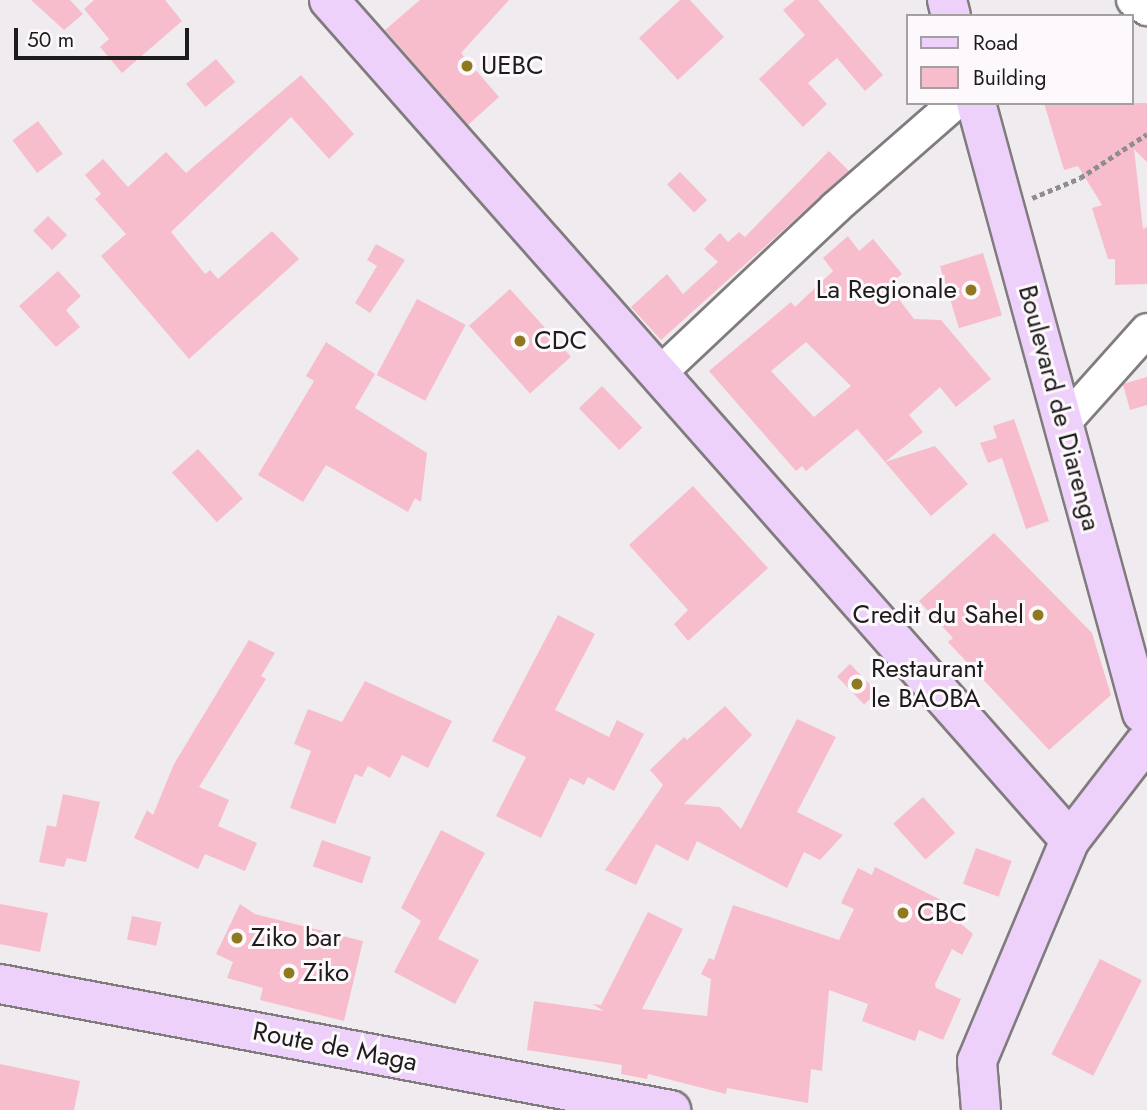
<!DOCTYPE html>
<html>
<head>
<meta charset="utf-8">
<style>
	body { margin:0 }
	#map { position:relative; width:1147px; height:1110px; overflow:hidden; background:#efebee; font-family:Jost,sans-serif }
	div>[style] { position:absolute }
	.building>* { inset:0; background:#f8bdcc; transform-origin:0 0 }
	.path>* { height:4.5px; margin-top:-2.25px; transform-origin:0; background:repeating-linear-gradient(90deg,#908d8f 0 5px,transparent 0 8.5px) }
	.roads { filter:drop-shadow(2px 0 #807c7e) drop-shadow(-2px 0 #807c7e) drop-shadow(0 2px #807c7e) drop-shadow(0 -2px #807c7e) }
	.minor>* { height:32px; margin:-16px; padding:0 16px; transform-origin:16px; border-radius:16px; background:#fff }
	.major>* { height:38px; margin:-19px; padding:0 19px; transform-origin:19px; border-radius:19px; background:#eed1fb }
	.dots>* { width:19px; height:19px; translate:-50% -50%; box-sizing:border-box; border:4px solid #fcf8fb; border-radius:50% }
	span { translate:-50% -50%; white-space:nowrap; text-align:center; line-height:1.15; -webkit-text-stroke:6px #fcf8fb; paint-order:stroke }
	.poi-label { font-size:26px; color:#1d1b1c }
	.left { translate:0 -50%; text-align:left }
	.right { translate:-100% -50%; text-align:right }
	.street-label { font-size:26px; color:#1d1b1c }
	.legend { position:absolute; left:906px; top:14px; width:228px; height:91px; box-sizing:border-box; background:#fcf8fb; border:2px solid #a3a0a2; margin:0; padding:9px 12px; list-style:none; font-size:21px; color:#1d1b1c }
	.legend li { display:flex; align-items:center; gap:14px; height:35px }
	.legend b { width:35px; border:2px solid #a3a0a2 }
	.scale { position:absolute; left:14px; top:28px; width:175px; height:32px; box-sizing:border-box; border:4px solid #1d1b1c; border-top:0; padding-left:9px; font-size:21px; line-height:24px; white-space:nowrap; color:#1d1b1c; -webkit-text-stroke:5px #fcf8fb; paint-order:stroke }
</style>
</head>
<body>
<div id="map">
	<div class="building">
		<i style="clip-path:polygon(31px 0,70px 0,83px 14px,64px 30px)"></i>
		<i style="clip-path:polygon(94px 0,165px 0,182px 21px,122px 73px,100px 47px,109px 39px,84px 9px)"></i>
		<i style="clip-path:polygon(420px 0,509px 0,461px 53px,499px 97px,468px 125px,385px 30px)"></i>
		<i style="clip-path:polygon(680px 0,690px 0,724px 37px,678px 80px,639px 38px)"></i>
		<i style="clip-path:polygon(795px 0,818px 0,883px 75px,865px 91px,837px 58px,808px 83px,827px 104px,803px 127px,759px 79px,805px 35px,783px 10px)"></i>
		<i style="left:216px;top:59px;width:30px;height:39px;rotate:50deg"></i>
		<i style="clip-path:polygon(301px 75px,354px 134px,329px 159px,291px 117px,171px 232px,205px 274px,210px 270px,218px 279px,272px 231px,299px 259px,189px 359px,101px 256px,126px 234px,95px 199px,101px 194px,85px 175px,103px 159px,128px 187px,166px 152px,186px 173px)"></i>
		<i style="clip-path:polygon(1044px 103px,1147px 103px,1147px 162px,1134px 149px,1143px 229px,1147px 227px,1147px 284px,1115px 285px,1115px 259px,1108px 259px,1092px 208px,1102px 205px,1078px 166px,1064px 170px)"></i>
		<i style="left:38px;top:121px;width:41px;height:32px;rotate:53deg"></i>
		<i style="clip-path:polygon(829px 151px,849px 171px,661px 340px,631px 307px,667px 274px,683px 294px,718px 262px,704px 249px,720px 233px,728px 242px,739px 232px,745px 237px)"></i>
		<i style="left:680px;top:172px;width:39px;height:18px;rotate:46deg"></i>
		<i style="left:48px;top:216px;width:27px;height:21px;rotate:45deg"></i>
		<i style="clip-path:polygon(evenodd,848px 236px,859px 251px,873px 239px,902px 274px,888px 285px,914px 319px,941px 320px,991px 379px,956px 407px,940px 387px,909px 415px,923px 432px,885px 462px,857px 429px,806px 471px,802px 466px,796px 471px,709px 371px,791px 302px,795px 307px,833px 271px,823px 258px,848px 236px,806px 342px,851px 386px,814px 417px,771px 371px,806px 342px)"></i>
		<i style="clip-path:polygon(376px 244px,405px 260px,370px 313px,355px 303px,377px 266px,367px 260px)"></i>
		<i style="left:983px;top:253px;width:65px;height:45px;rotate:73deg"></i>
		<i style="clip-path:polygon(58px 271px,81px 296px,66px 310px,80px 327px,56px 347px,19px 306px)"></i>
		<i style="left:510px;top:289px;width:91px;height:55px;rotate:48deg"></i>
		<i style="left:417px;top:299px;width:55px;height:86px;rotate:28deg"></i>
		<i style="clip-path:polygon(326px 342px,375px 374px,355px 408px,427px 453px,421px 502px,415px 498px,408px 512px,326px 465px,303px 502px,258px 475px,314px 381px,306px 376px)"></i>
		<i style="clip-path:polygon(1147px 377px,1147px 405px,1130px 410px,1123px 384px)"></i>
		<i style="left:602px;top:386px;width:58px;height:32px;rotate:46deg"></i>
		<i style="clip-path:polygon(1014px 419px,1049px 521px,1026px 529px,1002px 458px,988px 463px,980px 443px,997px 438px,993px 426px)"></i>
		<i style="clip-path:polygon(935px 446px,968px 484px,931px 516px,885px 462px)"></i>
		<i style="left:198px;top:449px;width:67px;height:35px;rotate:48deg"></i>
		<i style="clip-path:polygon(693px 486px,768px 568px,688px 641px,674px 624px,688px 610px,629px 545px)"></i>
		<i style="clip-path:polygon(994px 533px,1092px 633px,1111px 695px,1049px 750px,948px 642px,953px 638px,919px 601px)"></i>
		<i style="clip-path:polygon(558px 615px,595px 634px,555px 710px,609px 737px,617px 720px,644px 734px,614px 791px,588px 777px,584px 785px,570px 778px,541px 838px,496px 816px,526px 757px,492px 741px)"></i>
		<i style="clip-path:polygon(249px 640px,275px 653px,261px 676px,266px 679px,199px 787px,229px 800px,218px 826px,257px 843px,245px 871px,205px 854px,198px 869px,134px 838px,147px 810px,153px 815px,174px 764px)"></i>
		<i style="left:850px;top:664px;width:39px;height:18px;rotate:46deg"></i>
		<i style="clip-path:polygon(365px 681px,452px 721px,428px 768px,402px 755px,390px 778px,368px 766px,362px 777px,355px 774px,335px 824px,290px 808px,311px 751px,294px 744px,308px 709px,342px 722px)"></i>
		<i style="clip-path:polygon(725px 706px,752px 735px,684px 804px,720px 807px,741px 829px,797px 719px,836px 737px,797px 812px,843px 835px,820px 860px,804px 852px,787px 888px,697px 841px,688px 861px,656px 844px,636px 885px,605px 870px,663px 785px,650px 770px,684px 737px,687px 740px)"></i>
		<i style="clip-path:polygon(63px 794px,100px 802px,86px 862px,67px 858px,64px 867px,39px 862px,47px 825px,56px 827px)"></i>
		<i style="left:923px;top:797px;width:48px;height:40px;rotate:48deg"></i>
		<i style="clip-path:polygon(441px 830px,485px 853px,438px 939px,479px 960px,455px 1004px,394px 972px,421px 921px,401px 908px)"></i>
		<i style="left:322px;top:840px;width:52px;height:28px;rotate:19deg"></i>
		<i style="left:976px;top:848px;width:38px;height:38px;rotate:20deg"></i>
		<i style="clip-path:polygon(875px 867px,957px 908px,953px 917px,973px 934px,962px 955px,952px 949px,935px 984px,936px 988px,961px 999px,943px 1040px,919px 1030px,915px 1041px,862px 1021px,868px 1004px,829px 990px,822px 1071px,811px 1069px,808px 1103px,727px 1088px,726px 1094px,648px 1074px,647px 1079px,621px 1074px,622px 1065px,527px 1050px,534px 1001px,604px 1011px,592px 1004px,601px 1005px,648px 912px,683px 929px,642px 1009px,707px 1016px,711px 979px,701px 974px,709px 958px,714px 960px,733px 905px,839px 940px,854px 909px,841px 903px,858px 868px,872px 875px)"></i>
		<i style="clip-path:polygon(0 904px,48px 913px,40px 952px,0 944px)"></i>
		<i style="clip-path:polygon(240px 904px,255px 914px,363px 941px,344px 1021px,260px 1000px,263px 988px,227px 978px,233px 962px,216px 954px)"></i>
		<i style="left:132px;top:916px;width:30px;height:24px;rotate:12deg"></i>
		<i style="left:1100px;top:959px;width:47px;height:107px;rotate:27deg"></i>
		<i style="clip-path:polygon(0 1064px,80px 1081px,74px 1110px,0 1110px)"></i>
	</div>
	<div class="path">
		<i style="left:1032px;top:198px;width:52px;rotate:-22.6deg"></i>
		<i style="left:1080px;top:178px;width:80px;rotate:-33.3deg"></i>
	</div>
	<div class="roads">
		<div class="minor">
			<i style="left:1133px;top:0;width:17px;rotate:33deg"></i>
			<i style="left:659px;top:374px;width:242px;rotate:-43.3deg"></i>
			<i style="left:835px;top:208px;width:159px;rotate:-41.2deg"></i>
			<i style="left:1063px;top:424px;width:126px;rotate:-48.2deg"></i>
		</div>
		<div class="major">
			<i style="left:329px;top:0;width:1120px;rotate:48.58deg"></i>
			<i style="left:947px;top:0;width:16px;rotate:76deg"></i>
			<i style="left:976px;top:103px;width:632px;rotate:74.78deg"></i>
			<i style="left:0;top:984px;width:683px;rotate:10.64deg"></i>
			<i style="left:981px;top:1110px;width:49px;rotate:-94.7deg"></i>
			<i style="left:977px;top:1061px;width:240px;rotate:-67.2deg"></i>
			<i style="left:1070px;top:840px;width:121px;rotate:-52.4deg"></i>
		</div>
	</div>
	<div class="dots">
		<i style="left:467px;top:66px;background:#8f791f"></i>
		<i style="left:971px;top:290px;background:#8f791f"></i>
		<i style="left:520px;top:341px;background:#8f791f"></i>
		<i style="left:1038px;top:615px;background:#8f791f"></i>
		<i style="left:857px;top:684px;background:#8f791f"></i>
		<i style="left:903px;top:913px;background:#8f791f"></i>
		<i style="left:237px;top:938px;background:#8f791f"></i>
		<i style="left:289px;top:973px;background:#8f791f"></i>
	</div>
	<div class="poi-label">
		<span class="left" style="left:481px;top:66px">UEBC</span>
		<span class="right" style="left:957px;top:290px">La Regionale</span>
		<span class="left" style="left:534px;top:341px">CDC</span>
		<span class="right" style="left:1024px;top:615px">Credit du Sahel</span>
		<span class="left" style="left:871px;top:684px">Restaurant<br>le BAOBA</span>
		<span class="left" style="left:917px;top:913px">CBC</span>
		<span class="left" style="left:251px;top:938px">Ziko bar</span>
		<span class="left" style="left:303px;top:973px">Ziko</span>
	</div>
	<div class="street-label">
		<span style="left:1059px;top:408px;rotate:75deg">Boulevard de Diarenga</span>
		<span style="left:335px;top:1047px;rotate:11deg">Route de Maga</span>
	</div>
	<ul class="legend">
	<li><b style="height:9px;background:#eed1fb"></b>Road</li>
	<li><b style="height:19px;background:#f8bdcc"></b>Building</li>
	</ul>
	<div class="scale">50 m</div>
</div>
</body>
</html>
